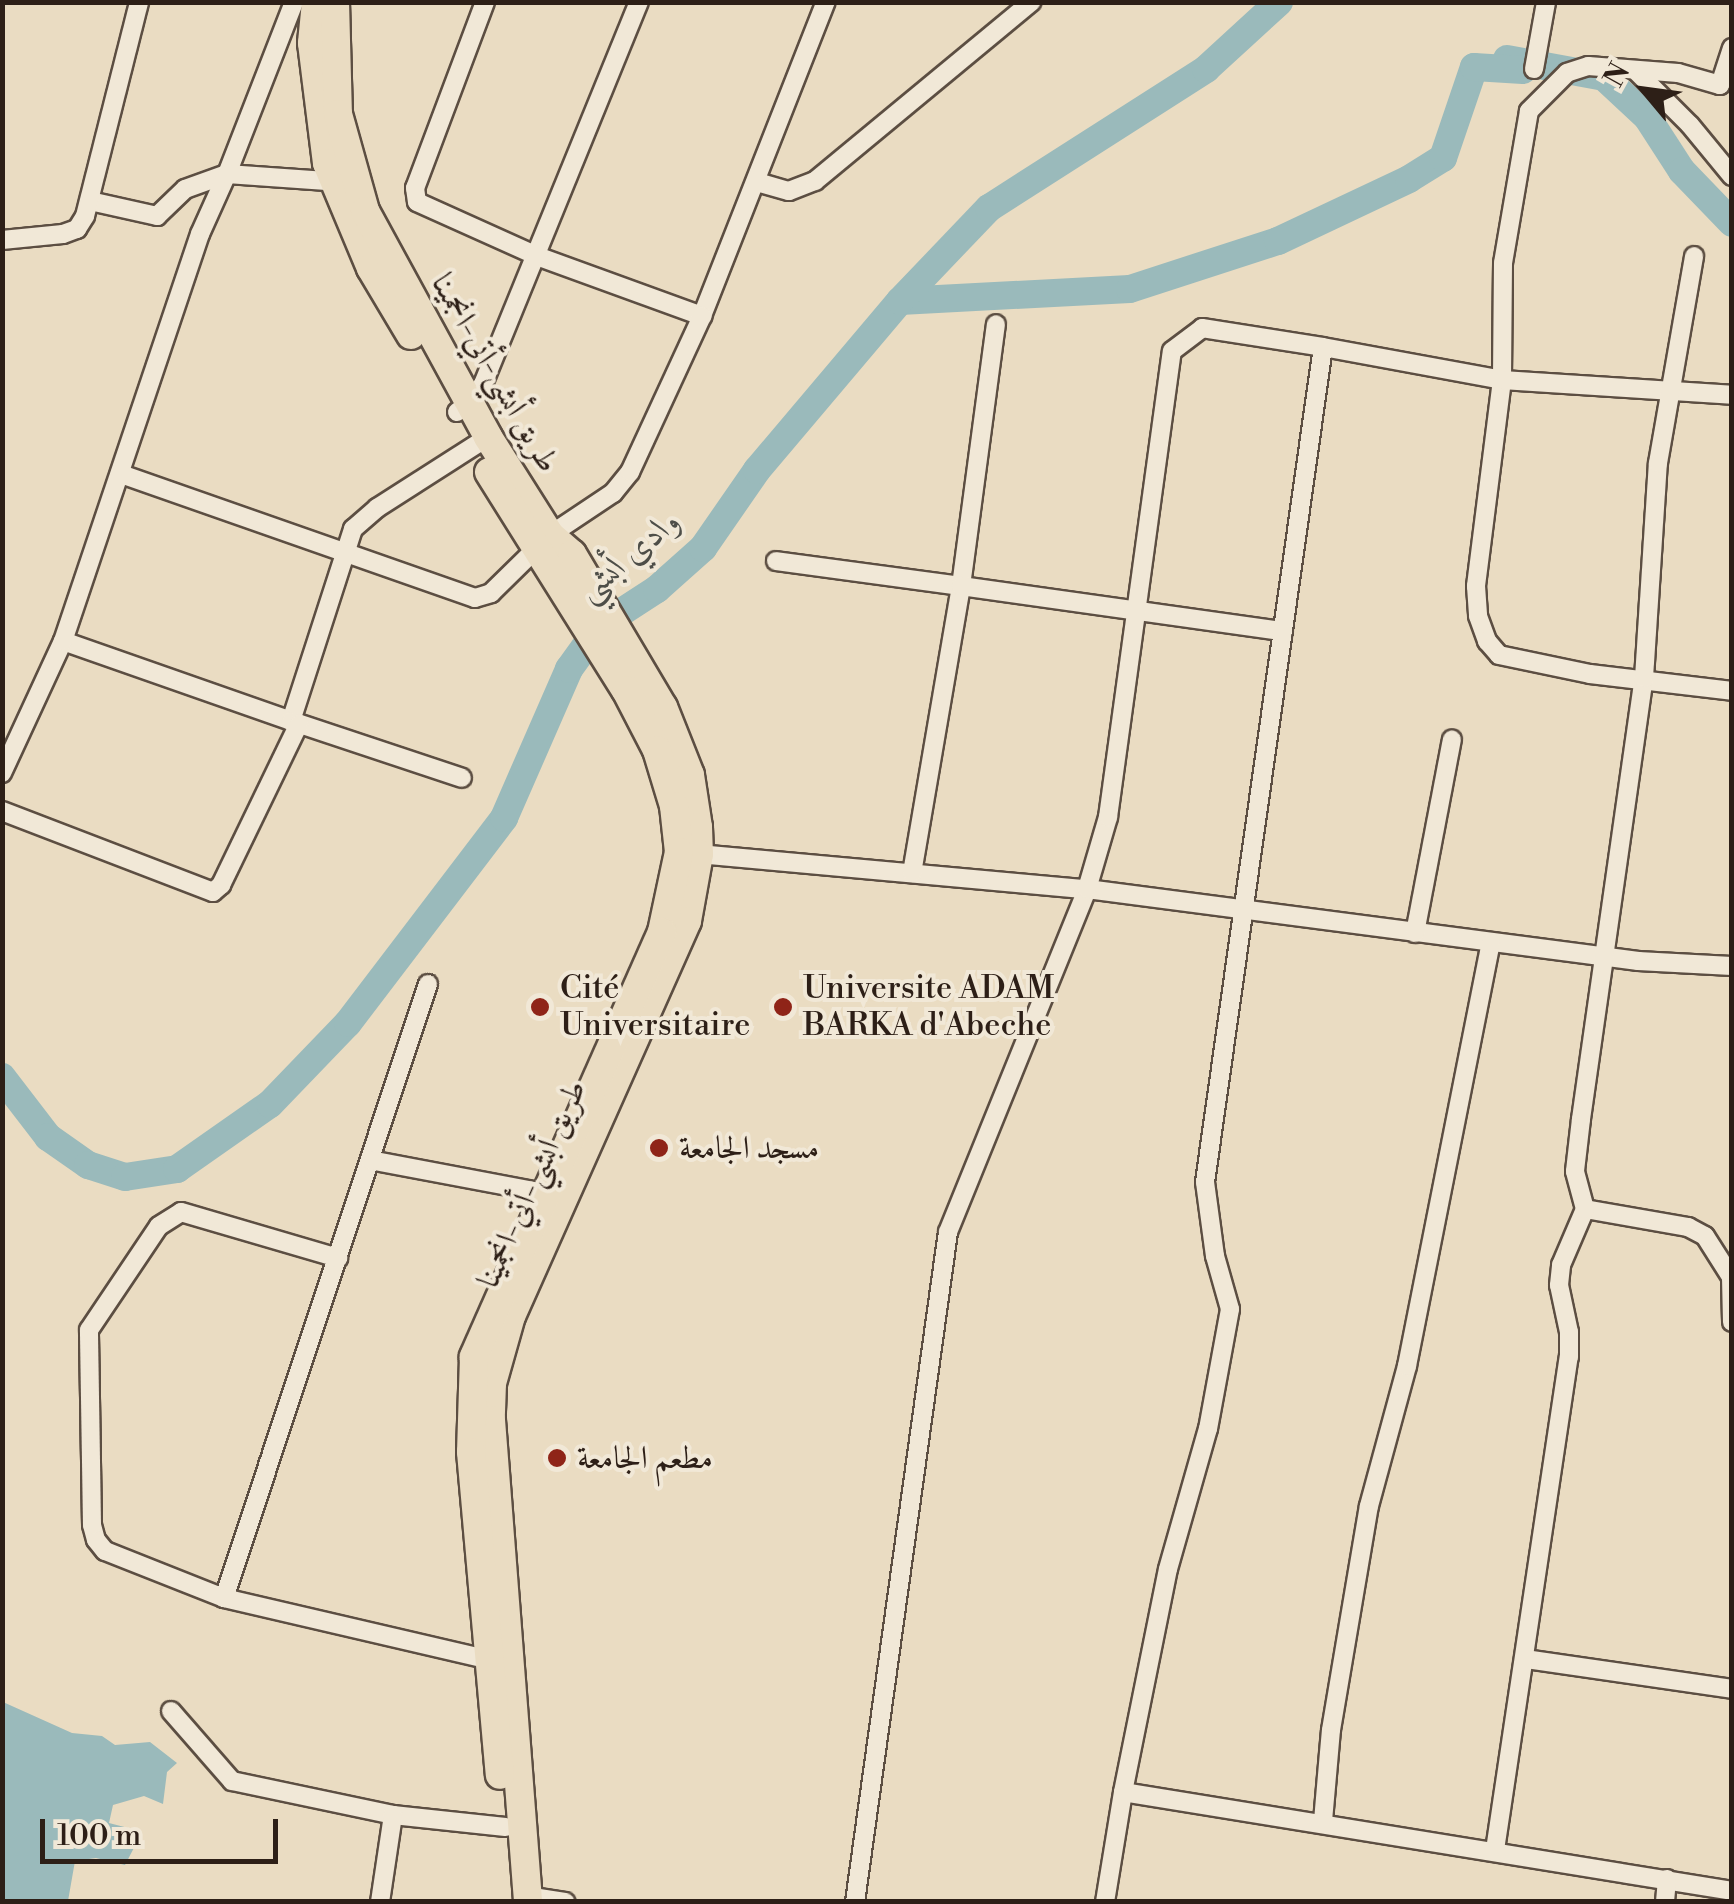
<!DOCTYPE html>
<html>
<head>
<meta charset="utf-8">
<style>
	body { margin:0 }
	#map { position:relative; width:1734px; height:1904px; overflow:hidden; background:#eadcc2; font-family:"Libre Bodoni",Amiri,serif }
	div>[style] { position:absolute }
	.water>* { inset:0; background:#9ababb }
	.river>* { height:28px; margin:-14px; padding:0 14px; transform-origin:14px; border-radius:14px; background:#9ababb }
	.roads { filter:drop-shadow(2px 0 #5c4e42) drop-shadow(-2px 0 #5c4e42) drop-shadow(0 2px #5c4e42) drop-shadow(0 -2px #5c4e42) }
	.minor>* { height:18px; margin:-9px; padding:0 9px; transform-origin:9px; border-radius:9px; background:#f1e8d7 }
	.trunk>* { height:28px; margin:-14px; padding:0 14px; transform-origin:14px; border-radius:14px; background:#eadcc2 }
	.dots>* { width:28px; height:28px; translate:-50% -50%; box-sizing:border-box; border:5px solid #f1e8d7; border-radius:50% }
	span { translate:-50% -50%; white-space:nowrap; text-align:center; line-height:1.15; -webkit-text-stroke:8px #f1e8d7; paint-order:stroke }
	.street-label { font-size:32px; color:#2d1f17 }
	.poi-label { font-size:32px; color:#2d1f17 }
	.left { translate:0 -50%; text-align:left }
	.water-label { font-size:35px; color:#4e4e48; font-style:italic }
	.frame { position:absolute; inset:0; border:5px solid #2d1f17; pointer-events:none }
	.north { position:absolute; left:1594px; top:40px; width:100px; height:100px; -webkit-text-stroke:8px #f1e8d7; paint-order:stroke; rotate:299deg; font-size:28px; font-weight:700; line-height:40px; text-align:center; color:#2d1f17 }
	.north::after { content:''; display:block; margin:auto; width:35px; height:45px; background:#2d1f17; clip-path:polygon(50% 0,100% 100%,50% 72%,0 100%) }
	.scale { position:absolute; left:40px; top:1819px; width:238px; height:45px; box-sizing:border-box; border:5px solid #2d1f17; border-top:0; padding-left:12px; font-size:30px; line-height:35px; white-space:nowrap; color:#2d1f17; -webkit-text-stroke:8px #f1e8d7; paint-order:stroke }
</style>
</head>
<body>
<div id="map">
	<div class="water">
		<i style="clip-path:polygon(3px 1702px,72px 1733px,102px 1736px,115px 1745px,150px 1742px,177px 1763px,167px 1772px,163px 1804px,144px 1796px,113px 1805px,109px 1823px,132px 1829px,137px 1842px,125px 1865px,96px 1858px,75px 1861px,68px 1901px,3px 1901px)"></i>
	</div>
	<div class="river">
		<i style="left:1507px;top:59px;width:99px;rotate:10.5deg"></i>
		<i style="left:1604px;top:77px;width:59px;rotate:42.9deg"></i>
		<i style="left:1647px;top:117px;width:64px;rotate:57.1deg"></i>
		<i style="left:1682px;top:171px;width:72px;rotate:46.1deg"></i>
		<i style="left:900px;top:301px;width:230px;rotate:-3deg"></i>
		<i style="left:1130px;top:289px;width:156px;rotate:-18deg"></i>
		<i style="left:1278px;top:241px;width:145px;rotate:-25.3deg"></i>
		<i style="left:1409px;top:179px;width:40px;rotate:-32deg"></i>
		<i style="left:1443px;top:158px;width:96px;rotate:-71.2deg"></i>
		<i style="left:1474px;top:67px;width:49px;rotate:3.5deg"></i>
		<i style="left:2px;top:1077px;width:76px;rotate:52.5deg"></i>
		<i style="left:48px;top:1137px;width:49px;rotate:35deg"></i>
		<i style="left:88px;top:1165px;width:39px;rotate:18deg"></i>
		<i style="left:125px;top:1177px;width:53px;rotate:-8.7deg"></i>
		<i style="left:177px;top:1169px;width:113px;rotate:-35deg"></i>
		<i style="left:270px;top:1104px;width:112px;rotate:-46.1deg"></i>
		<i style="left:348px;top:1023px;width:258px;rotate:-52.7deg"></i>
		<i style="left:504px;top:818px;width:163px;rotate:-66.4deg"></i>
		<i style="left:569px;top:669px;width:53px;rotate:-54.2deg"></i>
		<i style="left:600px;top:626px;width:68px;rotate:-33deg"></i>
		<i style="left:657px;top:589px;width:62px;rotate:-41.7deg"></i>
		<i style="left:703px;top:548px;width:95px;rotate:-55.3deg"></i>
		<i style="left:757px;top:470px;width:221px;rotate:-49.8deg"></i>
		<i style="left:900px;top:301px;width:129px;rotate:-46.3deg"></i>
		<i style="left:989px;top:208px;width:258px;rotate:-32.6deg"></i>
		<i style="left:1206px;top:69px;width:99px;rotate:-42.5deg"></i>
	</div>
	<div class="roads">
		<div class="minor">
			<i style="left:485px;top:2px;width:199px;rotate:110.6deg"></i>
			<i style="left:415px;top:188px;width:14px;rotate:82deg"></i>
			<i style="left:417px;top:202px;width:132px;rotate:24.2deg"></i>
			<i style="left:537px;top:256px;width:176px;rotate:20deg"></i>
			<i style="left:702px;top:316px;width:338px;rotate:-68.5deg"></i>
			<i style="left:1732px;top:48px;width:39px;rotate:108deg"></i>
			<i style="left:1720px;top:85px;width:44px;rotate:-164.1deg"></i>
			<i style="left:1678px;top:73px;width:90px;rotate:-175.6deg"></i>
			<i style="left:1588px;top:66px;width:22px;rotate:162deg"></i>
			<i style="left:1567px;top:73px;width:54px;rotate:135deg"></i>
			<i style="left:1529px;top:111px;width:154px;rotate:99.7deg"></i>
			<i style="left:1503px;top:263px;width:117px;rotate:90.5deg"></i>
			<i style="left:1502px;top:380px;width:208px;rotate:97.2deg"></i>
			<i style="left:1476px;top:586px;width:30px;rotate:86deg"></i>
			<i style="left:1478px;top:616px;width:27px;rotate:70deg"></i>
			<i style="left:1487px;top:641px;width:18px;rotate:49deg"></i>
			<i style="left:1499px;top:655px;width:93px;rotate:11.8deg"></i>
			<i style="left:1590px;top:674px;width:143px;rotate:6.8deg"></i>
			<i style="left:1534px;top:69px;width:68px;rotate:-79.8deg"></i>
			<i style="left:1636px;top:71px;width:76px;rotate:45deg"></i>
			<i style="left:1690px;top:125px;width:66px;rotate:50.5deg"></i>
			<i style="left:757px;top:182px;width:33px;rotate:16deg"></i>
			<i style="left:789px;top:191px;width:28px;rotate:-21deg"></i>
			<i style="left:815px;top:181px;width:281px;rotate:-39.6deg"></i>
			<i style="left:90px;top:201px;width:69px;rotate:12.6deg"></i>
			<i style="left:157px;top:216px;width:39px;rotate:-44deg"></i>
			<i style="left:185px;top:189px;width:45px;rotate:-19.7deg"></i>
			<i style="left:227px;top:174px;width:185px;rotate:-68.7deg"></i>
			<i style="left:2px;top:240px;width:61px;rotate:-5.6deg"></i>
			<i style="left:63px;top:234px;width:15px;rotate:-20deg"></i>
			<i style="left:77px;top:229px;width:15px;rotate:-58deg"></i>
			<i style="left:85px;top:216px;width:221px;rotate:-75.8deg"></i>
			<i style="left:457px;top:412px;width:19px;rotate:-36deg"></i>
			<i style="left:472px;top:401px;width:20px;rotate:-57deg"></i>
			<i style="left:483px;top:384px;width:413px;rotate:-67.8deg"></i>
			<i style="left:121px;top:474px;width:375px;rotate:19.3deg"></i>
			<i style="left:475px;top:598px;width:17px;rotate:-17deg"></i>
			<i style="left:491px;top:593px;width:83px;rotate:-44.5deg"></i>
			<i style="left:550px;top:535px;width:76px;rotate:-33.7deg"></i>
			<i style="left:613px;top:493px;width:27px;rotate:-51deg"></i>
			<i style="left:630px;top:472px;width:172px;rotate:-65.2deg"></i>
			<i style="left:776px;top:561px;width:187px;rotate:7.7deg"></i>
			<i style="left:961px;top:586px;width:264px;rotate:-82.4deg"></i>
			<i style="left:63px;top:641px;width:242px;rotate:19.3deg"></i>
			<i style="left:291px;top:721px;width:202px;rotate:-72.1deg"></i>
			<i style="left:353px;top:529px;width:32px;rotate:-41deg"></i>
			<i style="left:377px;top:508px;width:132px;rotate:-32.6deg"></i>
			<i style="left:291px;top:721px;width:180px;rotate:18.4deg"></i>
			<i style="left:2px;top:773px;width:145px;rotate:-65.2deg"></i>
			<i style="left:63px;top:641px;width:429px;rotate:-71.4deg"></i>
			<i style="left:200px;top:234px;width:66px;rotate:-65.8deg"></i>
			<i style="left:227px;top:174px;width:114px;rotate:4deg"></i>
			<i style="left:2px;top:811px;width:226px;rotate:21deg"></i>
			<i style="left:213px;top:892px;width:11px;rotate:-41deg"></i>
			<i style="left:221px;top:885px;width:179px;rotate:-64.2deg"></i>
			<i style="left:699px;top:854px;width:390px;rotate:5.2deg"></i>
			<i style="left:1087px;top:889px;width:556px;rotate:7.44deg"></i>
			<i style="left:1638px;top:961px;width:94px;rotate:3deg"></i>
			<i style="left:912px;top:873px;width:291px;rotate:-80.3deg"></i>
			<i style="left:961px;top:586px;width:325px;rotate:8deg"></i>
			<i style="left:1415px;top:933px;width:197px;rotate:-79.2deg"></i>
			<i style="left:428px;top:984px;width:647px;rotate:108.38deg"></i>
			<i style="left:224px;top:1598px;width:282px;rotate:13.1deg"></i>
			<i style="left:370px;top:1160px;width:189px;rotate:10.7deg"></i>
			<i style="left:1585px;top:1209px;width:105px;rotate:9.9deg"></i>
			<i style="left:1688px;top:1227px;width:19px;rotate:28deg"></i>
			<i style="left:1705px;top:1236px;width:49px;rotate:57.6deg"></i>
			<i style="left:1731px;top:1277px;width:45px;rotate:88.7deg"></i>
			<i style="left:224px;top:1598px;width:128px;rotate:-158.4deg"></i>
			<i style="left:105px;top:1551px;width:14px;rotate:-129deg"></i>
			<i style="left:96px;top:1540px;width:16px;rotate:-105deg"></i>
			<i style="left:92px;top:1525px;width:195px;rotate:-90.9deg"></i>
			<i style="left:89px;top:1330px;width:125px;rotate:-56.1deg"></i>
			<i style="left:159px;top:1226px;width:26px;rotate:-32deg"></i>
			<i style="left:181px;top:1212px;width:164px;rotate:16.3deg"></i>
			<i style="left:1525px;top:1659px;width:209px;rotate:8.2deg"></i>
			<i style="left:171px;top:1711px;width:93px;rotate:48.9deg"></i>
			<i style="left:232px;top:1781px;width:165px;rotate:11.9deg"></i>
			<i style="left:393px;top:1815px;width:113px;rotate:6.1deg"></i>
			<i style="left:1123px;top:1792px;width:227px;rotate:-78.6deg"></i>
			<i style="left:1168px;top:1569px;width:146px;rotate:-74.1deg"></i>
			<i style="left:1208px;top:1429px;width:122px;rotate:-79.6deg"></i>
			<i style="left:1230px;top:1309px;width:55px;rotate:-105.8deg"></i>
			<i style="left:1215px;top:1256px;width:75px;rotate:-97.7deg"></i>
			<i style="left:1205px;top:1182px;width:843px;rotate:-81.96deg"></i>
			<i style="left:1323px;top:347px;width:182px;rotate:10.4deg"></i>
			<i style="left:1502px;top:380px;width:230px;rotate:3.7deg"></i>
			<i style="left:1323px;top:1821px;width:91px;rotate:-85deg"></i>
			<i style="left:1331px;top:1730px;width:227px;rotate:-80.4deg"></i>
			<i style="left:1369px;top:1506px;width:145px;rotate:-74.8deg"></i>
			<i style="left:1407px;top:1366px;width:431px;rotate:-78.8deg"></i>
			<i style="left:1495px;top:1850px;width:499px;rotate:-81.5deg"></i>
			<i style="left:1569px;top:1357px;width:25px;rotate:-90deg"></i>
			<i style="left:1569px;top:1332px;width:48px;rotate:-102deg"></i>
			<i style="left:1559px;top:1285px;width:20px;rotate:-84deg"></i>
			<i style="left:1561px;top:1265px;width:61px;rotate:-66.8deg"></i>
			<i style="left:1585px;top:1209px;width:39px;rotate:-105deg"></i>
			<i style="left:1575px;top:1171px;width:52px;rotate:-83.4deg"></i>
			<i style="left:1581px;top:1119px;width:445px;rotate:-81.9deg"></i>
			<i style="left:1644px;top:678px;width:215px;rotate:-86.3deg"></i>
			<i style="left:1658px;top:463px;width:210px;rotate:-80.1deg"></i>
			<i style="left:527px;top:1896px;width:39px;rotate:9deg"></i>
			<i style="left:380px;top:1902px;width:88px;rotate:-81.5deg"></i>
			<i style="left:855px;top:1902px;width:676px;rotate:-82.1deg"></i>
			<i style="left:948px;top:1232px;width:370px;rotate:-67.9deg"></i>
			<i style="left:1087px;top:889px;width:75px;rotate:-73.7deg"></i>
			<i style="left:1108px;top:817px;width:470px;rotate:-82.2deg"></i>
			<i style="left:1172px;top:351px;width:38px;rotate:-37deg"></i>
			<i style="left:1202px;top:328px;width:122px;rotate:8.9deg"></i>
			<i style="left:1105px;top:1902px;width:111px;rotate:-80.7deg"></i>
			<i style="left:1123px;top:1792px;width:617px;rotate:9.23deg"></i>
			<i style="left:1665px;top:1902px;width:23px;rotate:-85deg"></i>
		</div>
		<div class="trunk">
			<i style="left:316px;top:2px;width:41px;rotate:95.6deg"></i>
			<i style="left:312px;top:43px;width:121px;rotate:82.9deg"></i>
			<i style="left:327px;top:163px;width:114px;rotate:67.3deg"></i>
			<i style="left:371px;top:268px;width:78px;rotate:59.2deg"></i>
			<i style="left:335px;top:2px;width:112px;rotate:88.5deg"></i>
			<i style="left:338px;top:114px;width:101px;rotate:74.4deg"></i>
			<i style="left:365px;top:211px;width:257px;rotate:61.4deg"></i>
			<i style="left:488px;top:437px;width:116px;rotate:57.7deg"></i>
			<i style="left:550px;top:535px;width:29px;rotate:41deg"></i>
			<i style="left:572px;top:554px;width:178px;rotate:59.3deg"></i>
			<i style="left:663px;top:707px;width:73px;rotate:68.3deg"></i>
			<i style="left:690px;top:775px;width:53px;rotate:81.3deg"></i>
			<i style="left:698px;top:827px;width:27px;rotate:88deg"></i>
			<i style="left:699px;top:854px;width:68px;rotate:100.2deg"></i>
			<i style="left:687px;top:921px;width:432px;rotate:114deg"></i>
			<i style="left:511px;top:1316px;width:70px;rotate:105.8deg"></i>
			<i style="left:492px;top:1383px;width:37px;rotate:92deg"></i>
			<i style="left:491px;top:1420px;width:483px;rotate:85.6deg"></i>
			<i style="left:489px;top:472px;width:257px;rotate:57.9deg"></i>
			<i style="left:626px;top:690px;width:68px;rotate:62.7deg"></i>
			<i style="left:657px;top:750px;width:59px;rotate:73.1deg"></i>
			<i style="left:674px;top:806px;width:46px;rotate:83.8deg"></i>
			<i style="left:679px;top:852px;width:82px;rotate:102deg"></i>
			<i style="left:662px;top:932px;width:465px;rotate:113.9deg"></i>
			<i style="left:474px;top:1357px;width:95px;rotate:91.8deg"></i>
			<i style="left:471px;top:1452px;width:324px;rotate:84.9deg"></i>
		</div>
	</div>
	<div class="dots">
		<i style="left:540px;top:1007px;background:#8f2418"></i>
		<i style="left:783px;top:1007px;background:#8f2418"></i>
		<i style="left:659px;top:1148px;background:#8f2418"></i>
		<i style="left:557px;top:1458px;background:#8f2418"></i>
	</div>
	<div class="street-label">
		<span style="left:495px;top:373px;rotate:60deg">طريق أبشي-أتي-انجمينا</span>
		<span style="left:532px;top:1184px;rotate:-66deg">طريق أبشي-أتي-انجمينا</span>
	</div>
	<div class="poi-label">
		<span class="left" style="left:560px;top:1007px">Cité<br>Universitaire</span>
		<span class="left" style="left:803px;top:1007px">Universite ADAM<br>BARKA d'Abeche</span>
		<span class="left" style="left:679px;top:1148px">مسجد الجامعة</span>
		<span class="left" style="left:577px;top:1458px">مطعم الجامعة</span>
	</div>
	<div class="water-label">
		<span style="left:629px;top:556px;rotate:-40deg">وادي أبشي</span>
	</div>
	<div class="frame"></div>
	<div class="north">N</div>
	<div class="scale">100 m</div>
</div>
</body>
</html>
